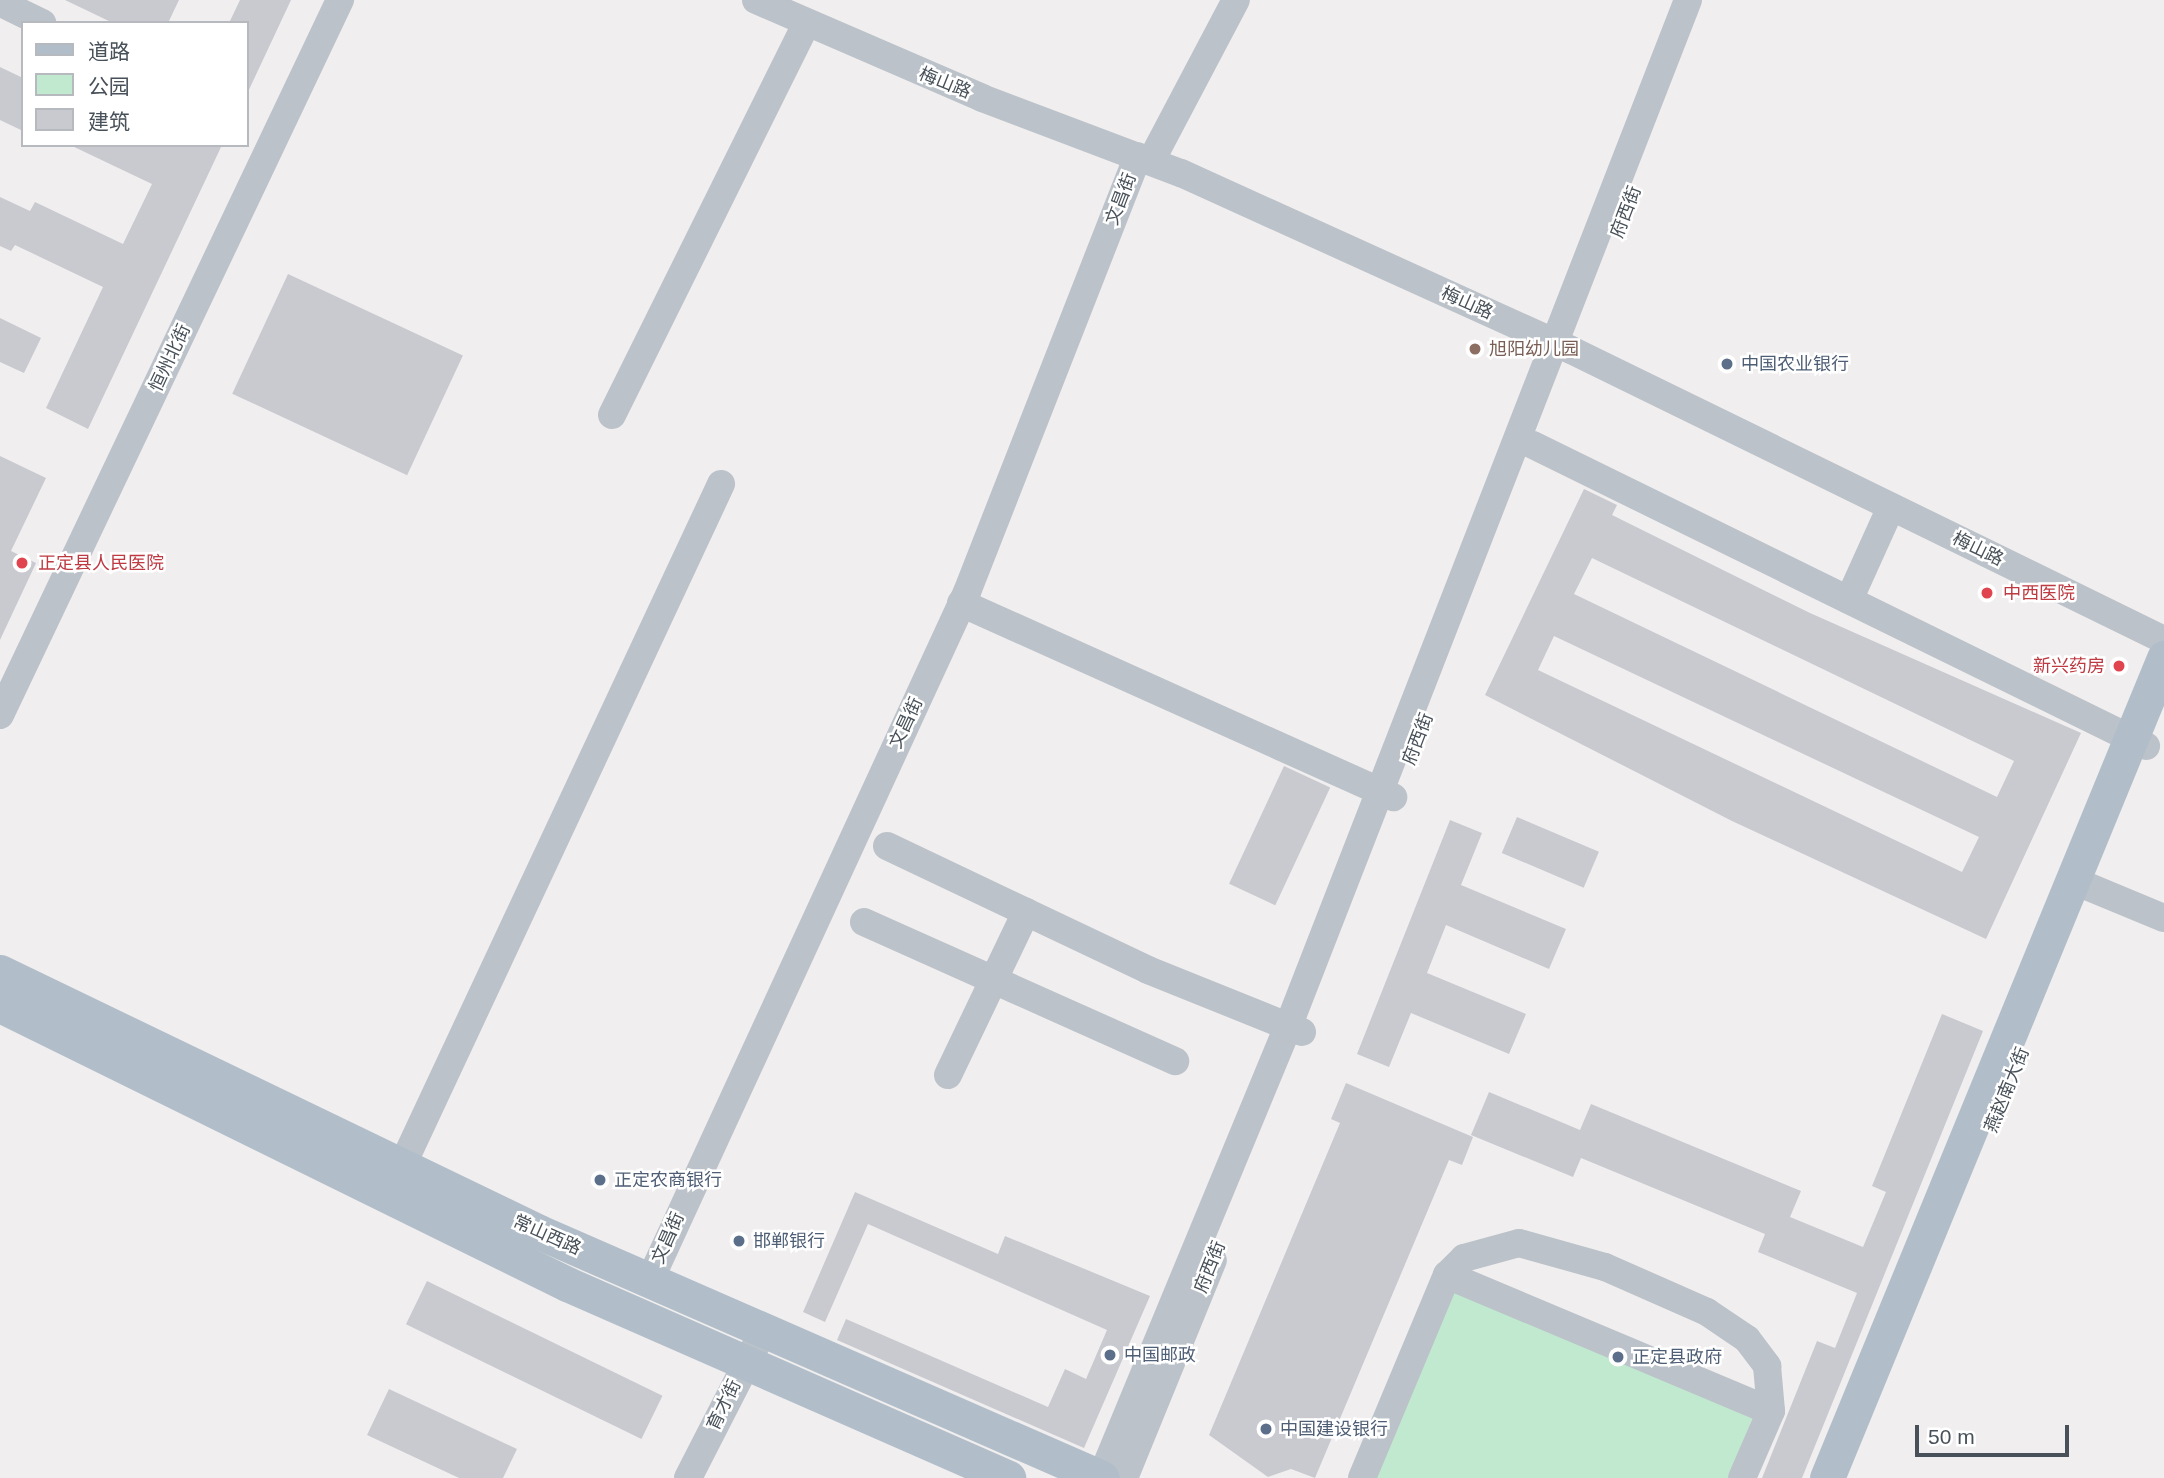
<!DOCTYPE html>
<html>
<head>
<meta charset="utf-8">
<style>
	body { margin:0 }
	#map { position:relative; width:2164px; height:1478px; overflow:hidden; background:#f0eeee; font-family:Arial,"Noto Sans SC",sans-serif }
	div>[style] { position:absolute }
	.green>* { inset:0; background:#c1e9cf }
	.building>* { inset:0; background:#c9cad0; transform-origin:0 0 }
	.minor>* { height:28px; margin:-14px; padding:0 14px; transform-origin:14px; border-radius:14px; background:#bbc2c9 }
	.major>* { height:35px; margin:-17.5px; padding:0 17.5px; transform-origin:17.5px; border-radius:17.5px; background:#b1bec9 }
	.dots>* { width:19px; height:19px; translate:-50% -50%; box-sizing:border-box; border:4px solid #fff; border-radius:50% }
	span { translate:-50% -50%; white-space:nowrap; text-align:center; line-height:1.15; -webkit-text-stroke:5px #fff; paint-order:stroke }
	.street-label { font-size:18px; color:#485159 }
	.education-label { font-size:18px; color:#785e54 }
	.left { translate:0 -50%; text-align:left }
	.service-label { font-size:18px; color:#4e5e75 }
	.health-label { font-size:18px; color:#be3a42 }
	.right { translate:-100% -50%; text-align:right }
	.legend { position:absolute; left:21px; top:21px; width:228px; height:126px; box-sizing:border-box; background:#fff; border:2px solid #b6b9bd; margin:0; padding:9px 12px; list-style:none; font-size:21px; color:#485159 }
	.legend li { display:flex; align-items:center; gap:14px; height:35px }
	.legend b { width:35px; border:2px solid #b6b9bd }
	.scale { position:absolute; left:1915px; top:1425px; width:154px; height:32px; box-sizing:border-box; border:4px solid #485159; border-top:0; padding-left:9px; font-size:21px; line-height:24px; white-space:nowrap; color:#485159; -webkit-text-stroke:5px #fff; paint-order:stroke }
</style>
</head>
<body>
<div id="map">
	<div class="green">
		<i style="clip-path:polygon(1454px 1292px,1753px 1417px,1728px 1478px,1376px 1478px)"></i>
	</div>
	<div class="building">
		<i style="clip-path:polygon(65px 0,179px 0,168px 23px,113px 23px)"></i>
		<i style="clip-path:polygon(240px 0,291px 0,247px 94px,247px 23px,229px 23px)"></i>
		<i style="clip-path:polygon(0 67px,23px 78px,23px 131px,0 120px)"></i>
		<i style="clip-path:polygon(70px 145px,222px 145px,88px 429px,46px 408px,103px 287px,15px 245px,11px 251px,0 246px,0 197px,30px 211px,35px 202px,123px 244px,152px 184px)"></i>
		<i style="left:288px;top:274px;width:193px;height:132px;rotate:25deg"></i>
		<i style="clip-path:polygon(0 318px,41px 338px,24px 373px,0 362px)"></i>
		<i style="clip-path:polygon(0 456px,46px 478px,11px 551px,36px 563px,0 640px)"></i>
		<i style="clip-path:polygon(evenodd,1584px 489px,1617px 505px,1612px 515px,1810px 613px,2081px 733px,1986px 939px,1732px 821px,1485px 695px,1584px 489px,1592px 558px,2014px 761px,1997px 797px,1574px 594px,1592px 558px,1584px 489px,1554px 636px,1979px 837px,1962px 872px,1538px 670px,1554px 636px)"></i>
		<i style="left:1284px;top:766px;width:51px;height:130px;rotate:25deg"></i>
		<i style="left:1517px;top:817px;width:89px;height:39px;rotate:23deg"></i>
		<i style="clip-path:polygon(1450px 820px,1482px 833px,1461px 885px,1566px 929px,1549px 969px,1446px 925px,1427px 973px,1526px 1014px,1509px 1054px,1411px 1013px,1389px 1067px,1357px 1054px)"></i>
		<i style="clip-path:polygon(1942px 1014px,1983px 1031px,1802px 1478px,1762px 1478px,1817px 1341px,1835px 1348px,1857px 1293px,1758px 1252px,1765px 1234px,1581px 1158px,1573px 1177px,1471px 1135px,1489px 1092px,1580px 1130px,1591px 1104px,1801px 1191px,1790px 1217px,1863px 1247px,1886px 1192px,1872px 1186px)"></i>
		<i style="clip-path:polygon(1346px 1083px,1473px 1137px,1462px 1165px,1449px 1160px,1315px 1478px,1291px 1469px,1268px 1477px,1209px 1435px,1340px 1123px,1331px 1119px)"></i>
		<i style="clip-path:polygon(855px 1192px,998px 1254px,1005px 1236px,1150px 1296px,1084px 1448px,837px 1340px,846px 1319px,1048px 1407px,1065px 1369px,1086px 1379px,1107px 1330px,868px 1224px,825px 1322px,803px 1312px)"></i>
		<i style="left:427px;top:1281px;width:262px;height:48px;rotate:26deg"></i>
		<i style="clip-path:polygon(389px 1389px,517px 1449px,503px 1478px,459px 1478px,367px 1435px)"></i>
	</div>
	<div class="minor">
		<i style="left:756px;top:0;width:246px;rotate:23.4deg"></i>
		<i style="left:982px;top:98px;width:213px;rotate:20.7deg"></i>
		<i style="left:1181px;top:173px;width:428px;rotate:24.4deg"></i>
		<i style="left:1571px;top:350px;width:660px;rotate:26.06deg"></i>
		<i style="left:1px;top:3px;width:46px;rotate:26deg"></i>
		<i style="left:1151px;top:161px;width:182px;rotate:-62.2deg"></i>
		<i style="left:612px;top:415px;width:436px;rotate:-63.6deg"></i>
		<i style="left:1533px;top:445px;width:683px;rotate:26.15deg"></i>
		<i style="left:1849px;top:600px;width:102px;rotate:-65.7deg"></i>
		<i style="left:961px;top:603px;width:474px;rotate:24.2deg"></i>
		<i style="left:0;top:715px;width:792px;rotate:-64.57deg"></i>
		<i style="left:887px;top:846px;width:289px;rotate:25.4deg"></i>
		<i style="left:1148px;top:970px;width:166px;rotate:21.9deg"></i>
		<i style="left:2089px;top:887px;width:81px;rotate:22.5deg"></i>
		<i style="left:864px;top:922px;width:341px;rotate:24.1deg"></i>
		<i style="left:948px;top:1075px;width:181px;rotate:-64.4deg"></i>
		<i style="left:402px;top:1166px;width:753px;rotate:-64.93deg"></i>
		<i style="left:1447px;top:1275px;width:24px;rotate:-45deg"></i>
		<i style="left:1464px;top:1258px;width:57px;rotate:-15.3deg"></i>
		<i style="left:1519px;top:1243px;width:89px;rotate:15.6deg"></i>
		<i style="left:1605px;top:1267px;width:111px;rotate:23.8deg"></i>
		<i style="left:1707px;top:1312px;width:48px;rotate:34deg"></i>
		<i style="left:1747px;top:1339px;width:34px;rotate:53deg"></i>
		<i style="left:1767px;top:1366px;width:45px;rotate:84.9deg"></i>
		<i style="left:650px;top:1280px;width:758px;rotate:-65.26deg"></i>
		<i style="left:967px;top:592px;width:468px;rotate:-68.6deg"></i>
		<i style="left:688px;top:1478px;width:149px;rotate:-62.9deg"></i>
		<i style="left:1101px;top:1478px;width:488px;rotate:-67.5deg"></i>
		<i style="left:1288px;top:1027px;width:1102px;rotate:-68.72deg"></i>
		<i style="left:1124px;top:1478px;width:235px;rotate:-67.8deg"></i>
		<i style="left:1362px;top:1478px;width:220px;rotate:-67.3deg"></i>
		<i style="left:1447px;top:1275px;width:351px;rotate:22.8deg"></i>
		<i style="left:1771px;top:1411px;width:73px;rotate:113.4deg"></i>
	</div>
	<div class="major">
		<i style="left:0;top:972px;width:598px;rotate:25.75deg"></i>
		<i style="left:539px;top:1232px;width:614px;rotate:23.6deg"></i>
		<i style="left:0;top:1005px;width:632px;rotate:26.2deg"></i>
		<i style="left:567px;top:1284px;width:482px;rotate:23.7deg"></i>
		<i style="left:1827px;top:1478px;width:887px;rotate:-67.66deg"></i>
	</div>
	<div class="dots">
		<i style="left:1475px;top:349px;background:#8d6e63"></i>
		<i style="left:1727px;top:364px;background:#5c6f8a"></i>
		<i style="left:22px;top:563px;background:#e0444e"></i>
		<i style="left:1987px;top:593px;background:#e0444e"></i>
		<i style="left:2119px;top:666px;background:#e0444e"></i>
		<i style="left:600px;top:1180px;background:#5c6f8a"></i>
		<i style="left:739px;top:1241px;background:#5c6f8a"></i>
		<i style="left:1110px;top:1355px;background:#5c6f8a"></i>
		<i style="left:1618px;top:1357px;background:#5c6f8a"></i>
		<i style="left:1266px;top:1429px;background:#5c6f8a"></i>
	</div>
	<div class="street-label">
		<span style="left:945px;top:83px;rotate:22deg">梅山路</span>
		<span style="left:1121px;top:199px;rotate:-69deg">文昌街</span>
		<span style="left:1626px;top:212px;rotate:-69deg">府西街</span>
		<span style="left:1467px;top:303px;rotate:24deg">梅山路</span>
		<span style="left:170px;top:358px;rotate:-65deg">恒州北街</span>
		<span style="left:1978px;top:549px;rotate:26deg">梅山路</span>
		<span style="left:906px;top:723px;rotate:-65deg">文昌街</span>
		<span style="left:1418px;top:739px;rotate:-69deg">府西街</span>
		<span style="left:2007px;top:1090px;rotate:-68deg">燕赵南大街</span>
		<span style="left:547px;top:1235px;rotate:24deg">常山西路</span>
		<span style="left:668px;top:1238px;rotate:-66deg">文昌街</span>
		<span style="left:1210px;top:1267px;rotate:-68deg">府西街</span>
		<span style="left:724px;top:1405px;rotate:-64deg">育才街</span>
	</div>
	<div class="education-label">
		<span class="left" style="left:1489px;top:349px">旭阳幼儿园</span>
	</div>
	<div class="service-label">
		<span class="left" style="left:1741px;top:364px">中国农业银行</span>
		<span class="left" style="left:614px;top:1180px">正定农商银行</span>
		<span class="left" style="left:753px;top:1241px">邯郸银行</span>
		<span class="left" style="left:1124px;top:1355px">中国邮政</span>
		<span class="left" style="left:1632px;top:1357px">正定县政府</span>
		<span class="left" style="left:1280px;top:1429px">中国建设银行</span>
	</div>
	<div class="health-label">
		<span class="left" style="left:38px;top:563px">正定县人民医院</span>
		<span class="left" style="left:2003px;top:593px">中西医院</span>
		<span class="right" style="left:2105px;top:666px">新兴药房</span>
	</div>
	<ul class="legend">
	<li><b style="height:9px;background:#b1bec9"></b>道路</li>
	<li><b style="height:19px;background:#c1e9cf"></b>公园</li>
	<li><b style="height:19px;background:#c9cad0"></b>建筑</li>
	</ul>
	<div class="scale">50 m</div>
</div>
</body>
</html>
